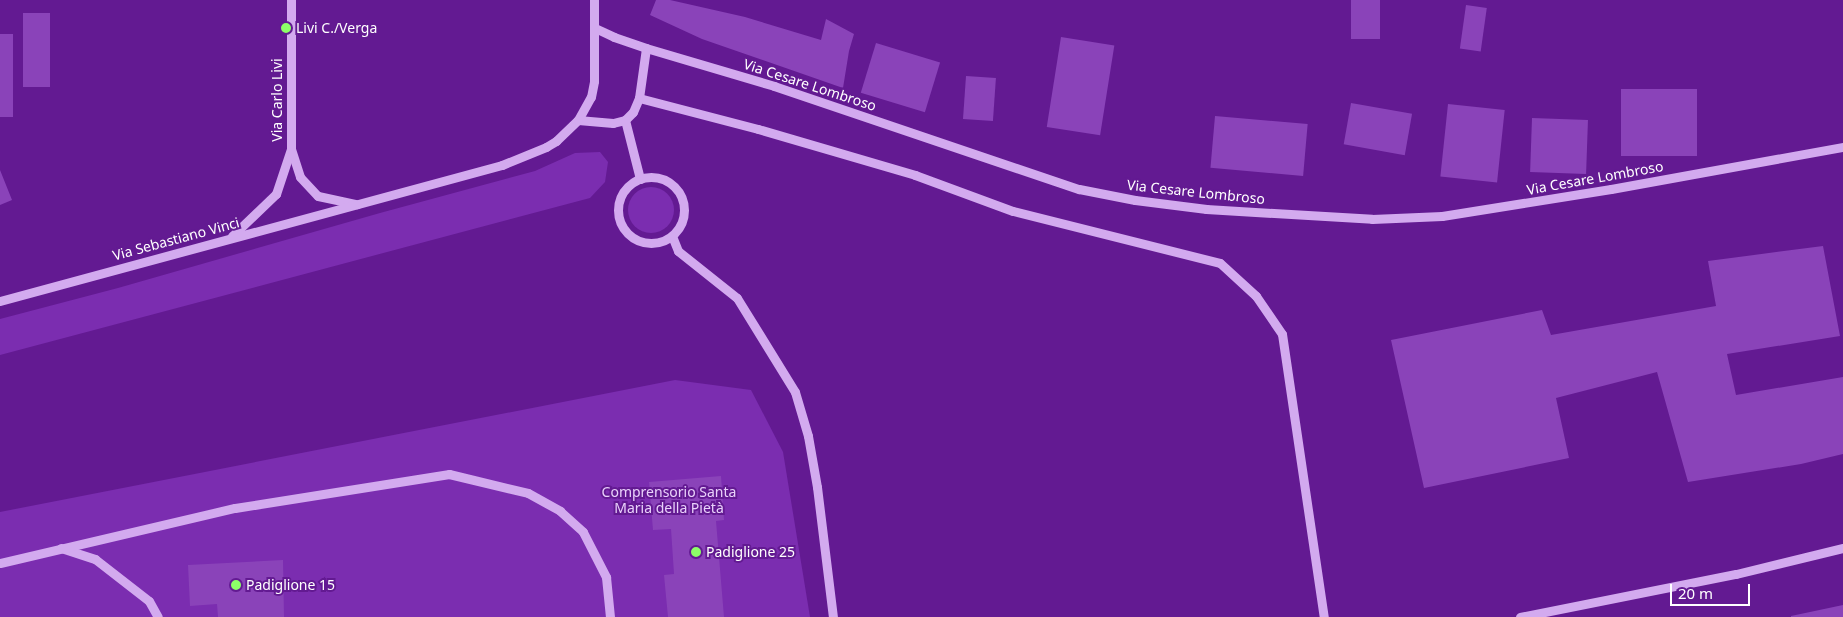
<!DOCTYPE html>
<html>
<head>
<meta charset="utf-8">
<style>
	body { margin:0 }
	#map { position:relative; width:1843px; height:617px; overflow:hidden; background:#631a92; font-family:"Noto Sans",sans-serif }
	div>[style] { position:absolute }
	.green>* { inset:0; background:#7b2db0 }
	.round { border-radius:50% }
	.building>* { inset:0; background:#8a43b9; transform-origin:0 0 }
	.minor>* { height:9px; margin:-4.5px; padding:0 4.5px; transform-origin:4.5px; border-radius:4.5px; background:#d3aaef }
	.minor>.ring { margin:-4.5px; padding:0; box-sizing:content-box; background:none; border:9px solid #d3aaef; border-radius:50% }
	.dots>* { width:14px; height:14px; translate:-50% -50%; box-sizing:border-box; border:2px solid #631a92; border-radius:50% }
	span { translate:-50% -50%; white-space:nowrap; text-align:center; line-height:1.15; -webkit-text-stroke:4px #631a92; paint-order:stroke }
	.poi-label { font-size:14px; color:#fff }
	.left { translate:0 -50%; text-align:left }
	.street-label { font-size:14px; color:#fff }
	.park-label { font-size:14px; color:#e9d1fb }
	.scale { position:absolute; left:1670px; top:584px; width:80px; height:22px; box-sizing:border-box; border:2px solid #fff; border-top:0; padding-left:6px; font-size:15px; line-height:18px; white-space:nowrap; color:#fff; -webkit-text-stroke:4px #631a92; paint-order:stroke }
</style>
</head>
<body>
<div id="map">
	<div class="green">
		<i style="clip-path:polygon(600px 152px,608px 162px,605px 182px,590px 198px,0 355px,0 319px,118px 288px,380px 213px,535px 171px,575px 153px)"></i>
		<i class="round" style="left:628px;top:187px;width:46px;height:46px"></i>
		<i style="clip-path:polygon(675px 380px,751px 390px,783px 452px,810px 617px,0 617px,0 512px)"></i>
	</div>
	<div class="building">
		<i style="clip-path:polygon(656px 0,670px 0,745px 17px,821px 40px,826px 19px,854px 34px,849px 51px,843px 88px,702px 39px,650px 15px)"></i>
		<i style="left:1351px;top:0;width:29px;height:39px"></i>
		<i style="left:1466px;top:5px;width:21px;height:44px;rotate:8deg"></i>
		<i style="left:23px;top:13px;width:27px;height:74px"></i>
		<i style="left:0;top:34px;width:13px;height:83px"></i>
		<i style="left:1061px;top:37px;width:54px;height:91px;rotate:9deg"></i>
		<i style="left:876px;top:43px;width:67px;height:52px;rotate:17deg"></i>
		<i style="left:966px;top:76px;width:30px;height:43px;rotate:4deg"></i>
		<i style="left:1621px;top:89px;width:76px;height:67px"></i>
		<i style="left:1351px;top:103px;width:62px;height:42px;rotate:10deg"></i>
		<i style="left:1448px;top:104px;width:57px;height:73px;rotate:6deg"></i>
		<i style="left:1215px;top:116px;width:93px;height:52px;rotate:5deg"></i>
		<i style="left:1532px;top:118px;width:56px;height:54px;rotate:2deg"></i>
		<i style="clip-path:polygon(0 170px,12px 200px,0 205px)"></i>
		<i style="clip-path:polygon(1823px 246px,1840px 336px,1727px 354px,1736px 395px,1843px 377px,1843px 454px,1801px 464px,1688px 482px,1657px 372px,1556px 398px,1569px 458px,1424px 488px,1391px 340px,1542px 310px,1551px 335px,1716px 306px,1708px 261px)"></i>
		<i style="clip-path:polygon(721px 476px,724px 520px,716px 521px,724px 617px,668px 617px,664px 575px,674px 574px,671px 529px,653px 530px,649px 482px)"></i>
		<i style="clip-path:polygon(283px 560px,284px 617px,218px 617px,217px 604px,190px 606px,188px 565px)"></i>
		<i style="clip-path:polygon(1843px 605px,1843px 617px,1791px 617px,1791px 616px)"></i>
	</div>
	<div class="minor">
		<i style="left:595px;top:28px;width:21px;rotate:25deg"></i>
		<i style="left:614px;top:37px;width:34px;rotate:19deg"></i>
		<i style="left:646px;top:48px;width:134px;rotate:16.5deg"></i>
		<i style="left:774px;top:86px;width:322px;rotate:18.7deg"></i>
		<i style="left:1079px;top:189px;width:57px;rotate:11.1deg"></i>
		<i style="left:1135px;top:200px;width:72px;rotate:7.2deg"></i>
		<i style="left:1206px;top:209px;width:166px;rotate:3.4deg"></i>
		<i style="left:1372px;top:219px;width:70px;rotate:-2.5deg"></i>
		<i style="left:1442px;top:216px;width:171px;rotate:-9.1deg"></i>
		<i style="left:1611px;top:189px;width:236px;rotate:-10.3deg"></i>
		<i style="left:639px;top:98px;width:123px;rotate:14.6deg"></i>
		<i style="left:758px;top:129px;width:164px;rotate:16.3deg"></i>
		<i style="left:915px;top:175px;width:104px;rotate:20.2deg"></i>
		<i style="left:1013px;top:211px;width:213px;rotate:14.1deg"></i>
		<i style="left:1220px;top:263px;width:49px;rotate:42.5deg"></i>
		<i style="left:1256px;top:296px;width:46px;rotate:55.6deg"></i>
		<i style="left:1282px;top:334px;width:286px;rotate:81.6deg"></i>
		<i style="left:578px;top:120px;width:35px;rotate:5deg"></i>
		<i style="left:613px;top:123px;width:12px;rotate:-14deg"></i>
		<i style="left:625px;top:120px;width:11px;rotate:-45deg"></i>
		<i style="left:633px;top:112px;width:15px;rotate:-67deg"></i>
		<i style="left:639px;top:98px;width:50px;rotate:-82deg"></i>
		<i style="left:625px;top:120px;width:61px;rotate:75.7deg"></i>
		<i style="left:291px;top:149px;width:29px;rotate:72deg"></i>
		<i style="left:300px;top:177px;width:26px;rotate:47deg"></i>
		<i style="left:318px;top:196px;width:40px;rotate:12deg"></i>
		<i class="ring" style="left:618px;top:177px;width:57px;height:57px"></i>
		<i style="left:232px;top:236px;width:61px;rotate:-43.7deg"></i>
		<i style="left:276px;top:194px;width:47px;rotate:-71.6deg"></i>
		<i style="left:291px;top:149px;width:149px;rotate:-90deg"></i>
		<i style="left:672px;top:236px;width:16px;rotate:68deg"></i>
		<i style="left:678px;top:251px;width:75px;rotate:38.5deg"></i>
		<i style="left:737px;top:298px;width:110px;rotate:58.3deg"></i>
		<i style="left:795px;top:392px;width:46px;rotate:73.5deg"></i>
		<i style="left:808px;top:436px;width:52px;rotate:80deg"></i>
		<i style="left:817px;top:487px;width:131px;rotate:83deg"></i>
		<i style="left:0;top:301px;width:520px;rotate:-15.16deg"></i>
		<i style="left:502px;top:165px;width:48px;rotate:-22.2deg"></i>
		<i style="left:546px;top:147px;width:12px;rotate:-31deg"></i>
		<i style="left:556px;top:141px;width:30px;rotate:-44deg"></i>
		<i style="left:578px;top:120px;width:26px;rotate:-61deg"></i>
		<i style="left:591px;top:97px;width:16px;rotate:-79deg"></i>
		<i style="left:594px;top:81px;width:81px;rotate:-90deg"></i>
		<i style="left:61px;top:548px;width:36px;rotate:18deg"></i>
		<i style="left:95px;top:559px;width:68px;rotate:37.9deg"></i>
		<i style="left:149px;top:601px;width:18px;rotate:61deg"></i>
		<i style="left:0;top:563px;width:241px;rotate:-13.2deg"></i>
		<i style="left:235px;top:508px;width:217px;rotate:-9deg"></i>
		<i style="left:449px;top:474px;width:81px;rotate:13.5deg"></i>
		<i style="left:528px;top:493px;width:37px;rotate:29deg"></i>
		<i style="left:560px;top:511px;width:31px;rotate:42deg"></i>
		<i style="left:583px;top:532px;width:51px;rotate:62.9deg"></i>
		<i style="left:606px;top:577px;width:40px;rotate:84.3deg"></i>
		<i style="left:1520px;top:617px;width:220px;rotate:-11.3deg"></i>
		<i style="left:1736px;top:574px;width:110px;rotate:-13.7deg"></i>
	</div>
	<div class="dots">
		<i style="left:286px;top:28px;background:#8dff68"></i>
		<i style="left:696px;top:552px;background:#8dff68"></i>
		<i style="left:236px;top:585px;background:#8dff68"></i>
	</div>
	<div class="poi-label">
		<span class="left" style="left:296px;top:28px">Livi C./Verga</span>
		<span class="left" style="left:706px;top:552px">Padiglione 25</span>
		<span class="left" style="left:246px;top:585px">Padiglione 15</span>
	</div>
	<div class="street-label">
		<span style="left:810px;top:85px;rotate:18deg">Via Cesare Lombroso</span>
		<span style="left:277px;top:100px;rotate:-90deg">Via Carlo Livi</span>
		<span style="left:1595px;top:178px;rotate:-10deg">Via Cesare Lombroso</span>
		<span style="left:1196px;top:192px;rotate:6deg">Via Cesare Lombroso</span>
		<span style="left:176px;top:239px;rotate:-15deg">Via Sebastiano Vinci</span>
	</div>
	<div class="park-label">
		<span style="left:669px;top:500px">Comprensorio Santa<br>Maria della Pietà</span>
	</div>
	<div class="scale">20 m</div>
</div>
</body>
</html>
